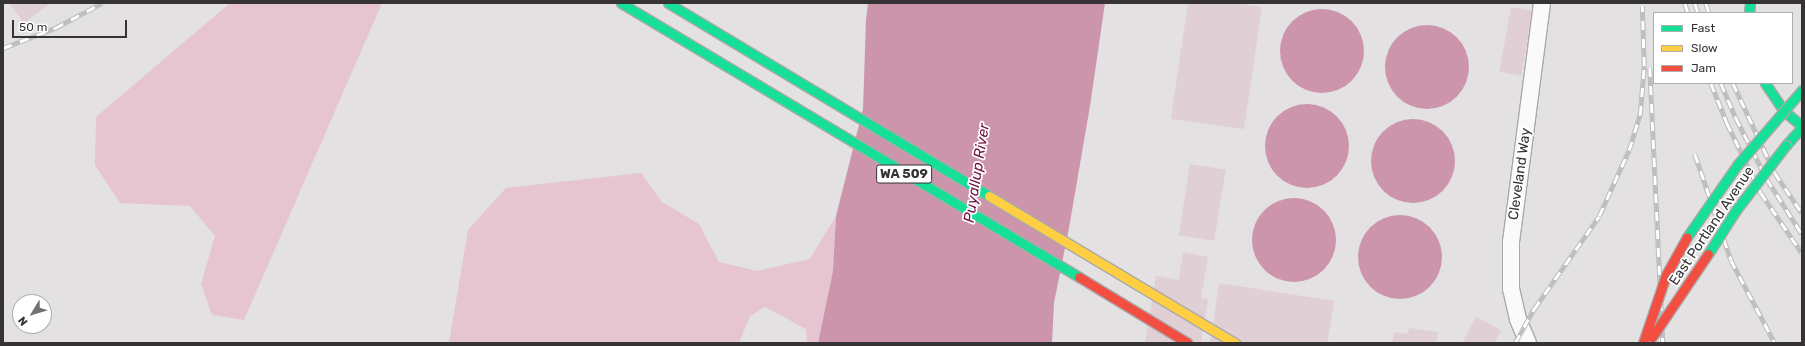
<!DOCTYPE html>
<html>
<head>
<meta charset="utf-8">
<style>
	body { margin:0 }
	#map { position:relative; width:1805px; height:346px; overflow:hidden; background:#e3e1e2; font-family:Rubik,sans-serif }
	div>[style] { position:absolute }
	.green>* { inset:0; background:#e6c4d0 }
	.water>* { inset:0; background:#cd95ab }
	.round { border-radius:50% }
	.building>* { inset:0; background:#e1cfd6; transform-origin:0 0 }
	.roads { filter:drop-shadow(1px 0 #aaa9a9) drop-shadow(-1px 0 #aaa9a9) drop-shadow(0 1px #aaa9a9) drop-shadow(0 -1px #aaa9a9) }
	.street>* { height:16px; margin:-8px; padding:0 8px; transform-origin:8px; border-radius:8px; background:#fbfafb }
	.fast>* { height:9px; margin:-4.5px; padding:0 4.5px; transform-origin:4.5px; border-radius:4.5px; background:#16e098 }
	.slow>* { height:9px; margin:-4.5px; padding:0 4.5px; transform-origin:4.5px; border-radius:4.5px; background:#ffcf43 }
	.jam>* { height:9px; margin:-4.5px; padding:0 4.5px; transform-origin:4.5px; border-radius:4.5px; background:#f24e42 }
	.rail>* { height:4.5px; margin-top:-2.25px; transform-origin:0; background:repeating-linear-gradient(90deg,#fff 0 9px,#bebdbe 0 18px); box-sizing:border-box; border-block:1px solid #bebdbe }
	.bridges { filter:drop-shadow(1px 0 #aaa9a9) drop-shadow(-1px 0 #aaa9a9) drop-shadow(0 1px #aaa9a9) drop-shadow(0 -1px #aaa9a9) }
	.fast-bridge>* { height:9px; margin:-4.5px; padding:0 4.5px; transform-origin:4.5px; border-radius:4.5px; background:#16e098 }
	.jam-bridge>* { height:9px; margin:-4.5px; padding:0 4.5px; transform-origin:4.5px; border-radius:4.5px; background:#f24e42 }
	span { translate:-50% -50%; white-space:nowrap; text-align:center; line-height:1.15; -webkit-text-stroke:3.5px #fff; paint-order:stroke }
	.shield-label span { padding:1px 3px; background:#fff; border:1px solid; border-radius:3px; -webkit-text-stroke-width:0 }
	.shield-label { font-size:13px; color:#353334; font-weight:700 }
	.street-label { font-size:14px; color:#353334 }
	.water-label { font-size:15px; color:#711043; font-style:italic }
	.frame { position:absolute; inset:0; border:4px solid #353334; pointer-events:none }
	.legend { position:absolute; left:1653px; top:12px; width:140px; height:72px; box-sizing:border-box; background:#fff; border:1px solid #aeadae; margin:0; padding:5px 7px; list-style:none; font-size:12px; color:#353334 }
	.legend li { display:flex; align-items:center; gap:8px; height:20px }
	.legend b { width:20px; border:1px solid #aeadae }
	.north { position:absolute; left:12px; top:294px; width:40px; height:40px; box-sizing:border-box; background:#fff; border:1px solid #aeadae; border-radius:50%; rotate:232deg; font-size:11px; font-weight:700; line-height:16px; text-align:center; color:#353334 }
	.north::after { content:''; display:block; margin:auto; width:14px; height:18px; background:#727071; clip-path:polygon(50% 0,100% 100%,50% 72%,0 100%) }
	.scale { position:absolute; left:12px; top:20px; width:115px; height:18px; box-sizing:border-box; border:2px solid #353334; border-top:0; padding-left:5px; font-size:12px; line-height:14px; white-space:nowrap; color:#353334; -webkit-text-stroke:3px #fff; paint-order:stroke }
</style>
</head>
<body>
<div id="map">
	<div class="green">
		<i style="clip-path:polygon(230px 3px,382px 3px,244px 320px,212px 315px,201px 284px,215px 236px,190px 206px,120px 203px,95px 165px,96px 117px)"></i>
		<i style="clip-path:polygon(641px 173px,662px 202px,699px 224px,719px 262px,757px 271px,810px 259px,836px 216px,833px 271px,818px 343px,807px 343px,806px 329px,765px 307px,750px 316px,739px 343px,449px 343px,468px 230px,506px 188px)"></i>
	</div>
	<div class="water">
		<i style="clip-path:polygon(868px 3px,1105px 3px,1090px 106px,1069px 228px,1054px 303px,1052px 343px,818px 343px,833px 271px,836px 216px,863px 109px,866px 20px)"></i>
		<i class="round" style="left:1280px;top:9px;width:84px;height:84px"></i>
		<i class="round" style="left:1385px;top:25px;width:84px;height:84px"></i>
		<i class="round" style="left:1265px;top:104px;width:84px;height:84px"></i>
		<i class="round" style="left:1371px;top:119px;width:84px;height:84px"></i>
		<i class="round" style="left:1252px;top:198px;width:84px;height:84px"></i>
		<i class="round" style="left:1358px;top:215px;width:84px;height:84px"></i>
	</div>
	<div class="building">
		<i style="clip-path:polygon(9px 3px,50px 3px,24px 23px)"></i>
		<i style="clip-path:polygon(1188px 3px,1236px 3px,1262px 7px,1244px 129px,1171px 119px)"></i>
		<i style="left:1511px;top:7px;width:22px;height:66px;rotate:10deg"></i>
		<i style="left:1190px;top:164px;width:36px;height:72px;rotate:9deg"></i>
		<i style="clip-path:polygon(1183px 252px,1208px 257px,1201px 298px,1208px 299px,1201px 343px,1145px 343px,1156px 276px,1179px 280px)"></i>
		<i style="clip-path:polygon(1219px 283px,1334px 301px,1327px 343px,1210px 343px)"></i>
		<i style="clip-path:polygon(1476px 317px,1501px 330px,1494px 343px,1462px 343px)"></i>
		<i style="clip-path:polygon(1409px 328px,1438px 332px,1436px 343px,1392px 343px,1394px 332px,1408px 334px)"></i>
	</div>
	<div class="roads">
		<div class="street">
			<i style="left:1528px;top:343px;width:26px;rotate:-113deg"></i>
			<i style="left:1518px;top:319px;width:31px;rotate:-103deg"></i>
			<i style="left:1511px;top:289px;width:47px;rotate:-90deg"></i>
			<i style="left:1511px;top:242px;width:241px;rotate:-82.6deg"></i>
		</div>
		<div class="fast">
			<i style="left:621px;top:3px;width:534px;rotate:30.89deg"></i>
			<i style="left:668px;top:3px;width:375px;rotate:31deg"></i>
			<i style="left:1749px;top:13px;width:10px;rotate:-84deg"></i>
			<i style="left:1765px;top:83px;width:34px;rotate:56deg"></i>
			<i style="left:1784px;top:111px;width:23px;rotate:40deg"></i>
			<i style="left:1786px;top:145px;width:24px;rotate:-48deg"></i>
		</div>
		<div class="slow">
			<i style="left:989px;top:196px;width:287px;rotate:30.9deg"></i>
		</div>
		<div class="jam">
			<i style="left:1079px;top:277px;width:127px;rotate:31.2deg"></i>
		</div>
	</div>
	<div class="rail">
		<i style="left:1685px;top:3px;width:10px;rotate:73deg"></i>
		<i style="left:1695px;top:3px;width:10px;rotate:73deg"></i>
		<i style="left:1706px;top:3px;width:10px;rotate:73deg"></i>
		<i style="left:3px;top:48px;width:56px;rotate:-21deg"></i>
		<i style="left:55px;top:28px;width:53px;rotate:-28deg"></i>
		<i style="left:1650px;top:68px;width:275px;rotate:87.3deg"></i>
		<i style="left:1711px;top:83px;width:43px;rotate:68.2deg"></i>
		<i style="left:1727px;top:123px;width:78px;rotate:64.1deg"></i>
		<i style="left:1761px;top:193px;width:73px;rotate:55.7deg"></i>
		<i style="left:1721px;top:83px;width:38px;rotate:67deg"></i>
		<i style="left:1736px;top:118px;width:68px;rotate:63.1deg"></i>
		<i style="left:1767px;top:179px;width:65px;rotate:57.5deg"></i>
		<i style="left:1733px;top:83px;width:99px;rotate:65deg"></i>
		<i style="left:1775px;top:173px;width:48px;rotate:56deg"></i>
		<i style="left:1695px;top:154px;width:112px;rotate:71.2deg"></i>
		<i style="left:1731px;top:260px;width:94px;rotate:62.1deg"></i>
		<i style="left:1515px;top:343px;width:39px;rotate:-61deg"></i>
		<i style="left:1534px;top:309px;width:113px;rotate:-55deg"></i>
		<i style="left:1599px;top:216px;width:72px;rotate:-65.6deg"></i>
		<i style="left:1629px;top:150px;width:37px;rotate:-73deg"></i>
		<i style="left:1640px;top:115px;width:49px;rotate:-85.3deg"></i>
		<i style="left:1644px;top:66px;width:60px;rotate:-91.9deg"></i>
	</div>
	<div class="bridges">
		<div class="fast-bridge">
			<i style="left:1687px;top:237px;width:89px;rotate:-55.1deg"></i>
			<i style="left:1738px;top:164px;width:98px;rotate:-49.1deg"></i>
			<i style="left:1708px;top:254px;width:52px;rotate:-57.5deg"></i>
			<i style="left:1736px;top:210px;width:82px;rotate:-52.4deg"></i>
		</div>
		<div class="jam-bridge">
			<i style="left:1652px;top:337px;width:100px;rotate:-56deg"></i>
			<i style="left:1643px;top:343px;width:72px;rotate:-71.3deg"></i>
			<i style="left:1666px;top:275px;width:43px;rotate:-61.1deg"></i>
		</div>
	</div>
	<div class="shield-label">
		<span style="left:904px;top:174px">WA 509</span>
	</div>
	<div class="street-label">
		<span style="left:1520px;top:174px;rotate:-82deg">Cleveland Way</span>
		<span style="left:1712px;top:226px;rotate:-56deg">East Portland Avenue</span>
	</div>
	<div class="water-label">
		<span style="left:977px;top:173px;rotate:-81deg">Puyallup River</span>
	</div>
	<div class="frame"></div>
	<ul class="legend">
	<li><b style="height:5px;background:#16e098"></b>Fast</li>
	<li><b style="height:5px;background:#ffcf43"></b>Slow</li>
	<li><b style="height:5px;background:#f24e42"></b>Jam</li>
	</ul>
	<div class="north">N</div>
	<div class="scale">50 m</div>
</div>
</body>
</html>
